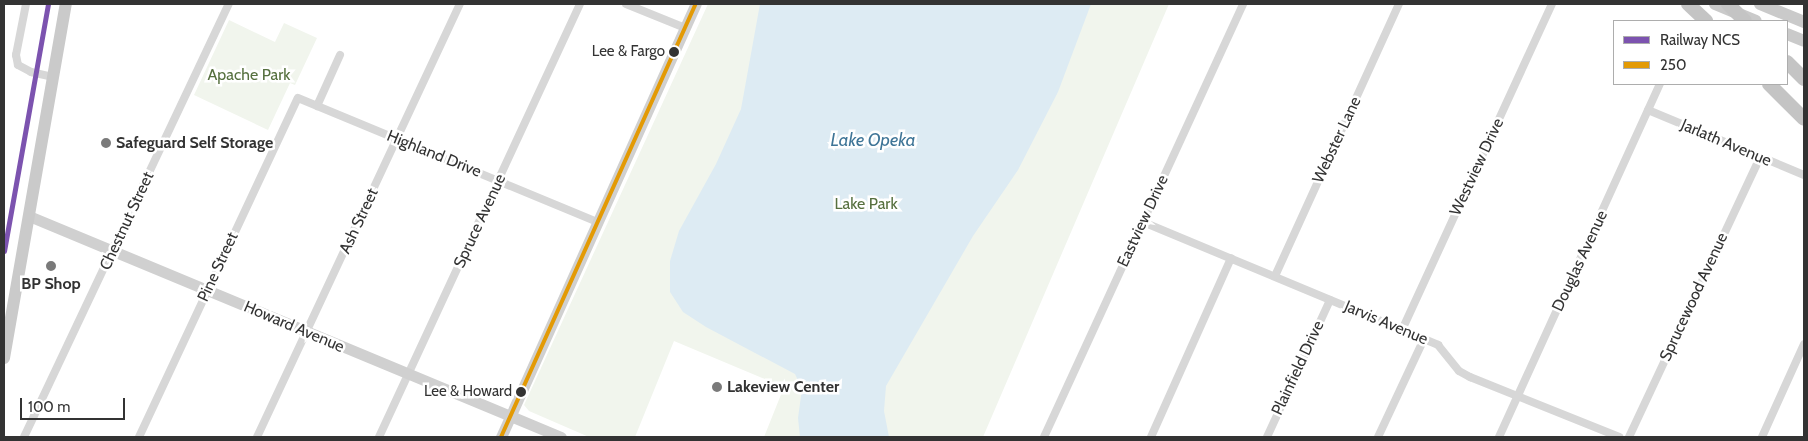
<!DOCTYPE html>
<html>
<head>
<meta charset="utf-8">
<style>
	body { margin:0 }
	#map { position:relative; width:1808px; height:441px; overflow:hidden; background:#fff; font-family:Cabin,sans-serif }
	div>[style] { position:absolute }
	.green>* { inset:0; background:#f1f5ed }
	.water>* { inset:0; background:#ddebf3 }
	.street>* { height:8px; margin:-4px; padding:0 4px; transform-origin:4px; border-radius:4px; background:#d7d7d7 }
	.secondary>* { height:11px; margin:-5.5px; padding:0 5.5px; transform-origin:5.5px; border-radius:5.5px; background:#d0d0d0 }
	.primary>* { height:12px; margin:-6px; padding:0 6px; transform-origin:6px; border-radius:6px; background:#cacaca }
	.highway>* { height:14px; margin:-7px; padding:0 7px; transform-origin:7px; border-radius:7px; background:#c4c4c4 }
	.highway-bridge>* { height:14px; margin:-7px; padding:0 7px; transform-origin:7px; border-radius:7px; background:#c4c4c4 }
	.bus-1>* { height:4px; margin:-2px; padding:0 2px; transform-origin:2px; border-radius:2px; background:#e39a05 }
	.rail-1>* { height:5px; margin:-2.5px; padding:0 2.5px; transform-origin:2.5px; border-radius:2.5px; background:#7c53af }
	.dots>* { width:14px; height:14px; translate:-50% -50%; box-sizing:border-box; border:2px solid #fff; border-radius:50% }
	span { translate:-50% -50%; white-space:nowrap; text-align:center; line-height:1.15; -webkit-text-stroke:5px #fff; paint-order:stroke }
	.bus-label { font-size:15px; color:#333 }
	.right { translate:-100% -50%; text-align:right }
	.park-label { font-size:16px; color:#56703f }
	.street-label { font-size:16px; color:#333 }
	.poi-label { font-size:16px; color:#333; font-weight:700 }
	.left { translate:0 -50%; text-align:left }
	.water-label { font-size:18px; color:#3f7597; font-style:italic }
	.frame { position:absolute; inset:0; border:5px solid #333; pointer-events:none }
	.legend { position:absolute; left:1613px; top:20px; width:175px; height:65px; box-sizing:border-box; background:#fff; border:1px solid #adadad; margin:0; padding:6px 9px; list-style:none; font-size:15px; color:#333 }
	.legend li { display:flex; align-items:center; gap:10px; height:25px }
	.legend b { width:25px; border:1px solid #adadad }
	.scale { position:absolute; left:20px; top:398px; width:105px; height:22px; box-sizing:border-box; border:2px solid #333; border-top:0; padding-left:6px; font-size:15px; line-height:18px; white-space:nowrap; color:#333; -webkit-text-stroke:4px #fff; paint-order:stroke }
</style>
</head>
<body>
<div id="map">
	<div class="green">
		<i style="clip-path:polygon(708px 4px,1169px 4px,983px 437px,764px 437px,784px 387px,674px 341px,635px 437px,589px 437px,529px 411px,524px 405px)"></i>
		<i style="clip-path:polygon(229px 20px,275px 42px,284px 23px,317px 38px,295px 85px,290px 83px,268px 130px,194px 95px)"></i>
	</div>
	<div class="water">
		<i style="clip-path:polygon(760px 4px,1091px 4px,1058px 92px,1018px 170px,973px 236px,886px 386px,884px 411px,889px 437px,800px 437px,798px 418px,802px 389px,795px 374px,706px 327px,683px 312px,670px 292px,670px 261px,679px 231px,716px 164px,741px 109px)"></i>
	</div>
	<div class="street">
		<i style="left:26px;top:4px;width:52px;rotate:101.1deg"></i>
		<i style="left:16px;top:55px;width:10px;rotate:79deg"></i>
		<i style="left:18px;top:65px;width:15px;rotate:28deg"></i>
		<i style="left:31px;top:72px;width:23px;rotate:13deg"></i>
		<i style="left:626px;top:4px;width:64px;rotate:22.1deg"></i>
		<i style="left:317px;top:106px;width:56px;rotate:-65.7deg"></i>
		<i style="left:1648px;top:110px;width:169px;rotate:22.6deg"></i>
		<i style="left:1143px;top:222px;width:320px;rotate:22.6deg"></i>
		<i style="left:1438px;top:345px;width:33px;rotate:51deg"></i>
		<i style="left:1459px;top:371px;width:13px;rotate:29deg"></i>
		<i style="left:1470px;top:377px;width:161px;rotate:21.9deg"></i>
		<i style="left:1275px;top:276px;width:299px;rotate:-65.5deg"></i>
		<i style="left:1402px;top:330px;width:359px;rotate:-65.3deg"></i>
		<i style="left:24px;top:437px;width:479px;rotate:-64.7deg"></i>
		<i style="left:139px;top:437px;width:374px;rotate:-64.9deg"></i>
		<i style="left:298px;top:98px;width:325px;rotate:22.5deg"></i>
		<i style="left:257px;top:437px;width:478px;rotate:-64.9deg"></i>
		<i style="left:379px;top:437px;width:477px;rotate:-65.1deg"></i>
		<i style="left:1044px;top:437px;width:477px;rotate:-65.3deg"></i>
		<i style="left:1151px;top:437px;width:196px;rotate:-65.9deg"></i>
		<i style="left:1267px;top:437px;width:151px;rotate:-65.3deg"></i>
		<i style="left:1378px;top:437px;width:108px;rotate:-64.9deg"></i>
		<i style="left:1499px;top:437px;width:388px;rotate:-65.5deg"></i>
		<i style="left:1629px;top:437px;width:309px;rotate:-64.9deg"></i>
		<i style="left:1762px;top:437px;width:102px;rotate:-65.7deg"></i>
	</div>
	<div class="secondary">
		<i style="left:29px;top:216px;width:576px;rotate:22.56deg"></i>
		<i style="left:501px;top:437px;width:475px;rotate:-65.8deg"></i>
	</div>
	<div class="primary">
		<i style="left:1715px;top:4px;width:44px;rotate:22.5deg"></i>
		<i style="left:1760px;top:4px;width:48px;rotate:22.2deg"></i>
		<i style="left:1787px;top:34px;width:18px;rotate:22deg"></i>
		<i style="left:4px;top:358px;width:359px;rotate:-80.1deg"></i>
	</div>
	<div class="highway">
		<i style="left:1688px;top:4px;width:25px;rotate:43deg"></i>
		<i style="left:1787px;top:62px;width:24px;rotate:45deg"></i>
		<i style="left:1769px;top:84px;width:49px;rotate:45deg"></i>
	</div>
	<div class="highway-bridge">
		<i style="left:1728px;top:4px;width:24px;rotate:45deg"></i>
	</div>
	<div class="bus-1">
		<i style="left:501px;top:437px;width:475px;rotate:-65.8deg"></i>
	</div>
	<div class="rail-1">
		<i style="left:4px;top:251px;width:251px;rotate:-79.9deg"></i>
	</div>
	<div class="dots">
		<i style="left:674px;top:52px;background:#333"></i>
		<i style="left:106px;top:143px;background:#7a7a7a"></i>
		<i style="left:51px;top:266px;background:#7a7a7a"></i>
		<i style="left:717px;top:387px;background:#7a7a7a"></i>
		<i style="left:521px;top:392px;background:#333"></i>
	</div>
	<div class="bus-label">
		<span class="right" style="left:665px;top:52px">Lee &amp; Fargo</span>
		<span class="right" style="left:512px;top:392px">Lee &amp; Howard</span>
	</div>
	<div class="park-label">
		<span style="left:249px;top:75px">Apache Park</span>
		<span style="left:866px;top:204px">Lake Park</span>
	</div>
	<div class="street-label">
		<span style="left:1337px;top:140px;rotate:-65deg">Webster Lane</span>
		<span style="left:1726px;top:143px;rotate:23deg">Jarlath Avenue</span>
		<span style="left:434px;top:154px;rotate:22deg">Highland Drive</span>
		<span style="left:1477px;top:167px;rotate:-65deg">Westview Drive</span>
		<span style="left:127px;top:221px;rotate:-65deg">Chestnut Street</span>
		<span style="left:359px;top:221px;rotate:-65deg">Ash Street</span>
		<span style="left:480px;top:221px;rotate:-65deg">Spruce Avenue</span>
		<span style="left:1143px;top:221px;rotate:-65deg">Eastview Drive</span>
		<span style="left:1580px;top:261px;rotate:-65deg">Douglas Avenue</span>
		<span style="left:218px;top:267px;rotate:-65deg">Pine Street</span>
		<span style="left:1694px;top:297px;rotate:-65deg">Sprucewood Avenue</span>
		<span style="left:1386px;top:323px;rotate:23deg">Jarvis Avenue</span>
		<span style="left:294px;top:327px;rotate:23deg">Howard Avenue</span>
		<span style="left:1298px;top:368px;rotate:-65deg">Plainfield Drive</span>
	</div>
	<div class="poi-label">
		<span class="left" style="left:116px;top:143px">Safeguard Self Storage</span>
		<span style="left:51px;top:284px">BP Shop</span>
		<span class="left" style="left:727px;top:387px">Lakeview Center</span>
	</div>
	<div class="water-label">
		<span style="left:873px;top:140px">Lake Opeka</span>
	</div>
	<div class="frame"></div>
	<ul class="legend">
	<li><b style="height:6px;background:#7c53af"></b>Railway NCS</li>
	<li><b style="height:6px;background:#e39a05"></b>250</li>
	</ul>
	<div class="scale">100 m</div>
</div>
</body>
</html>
